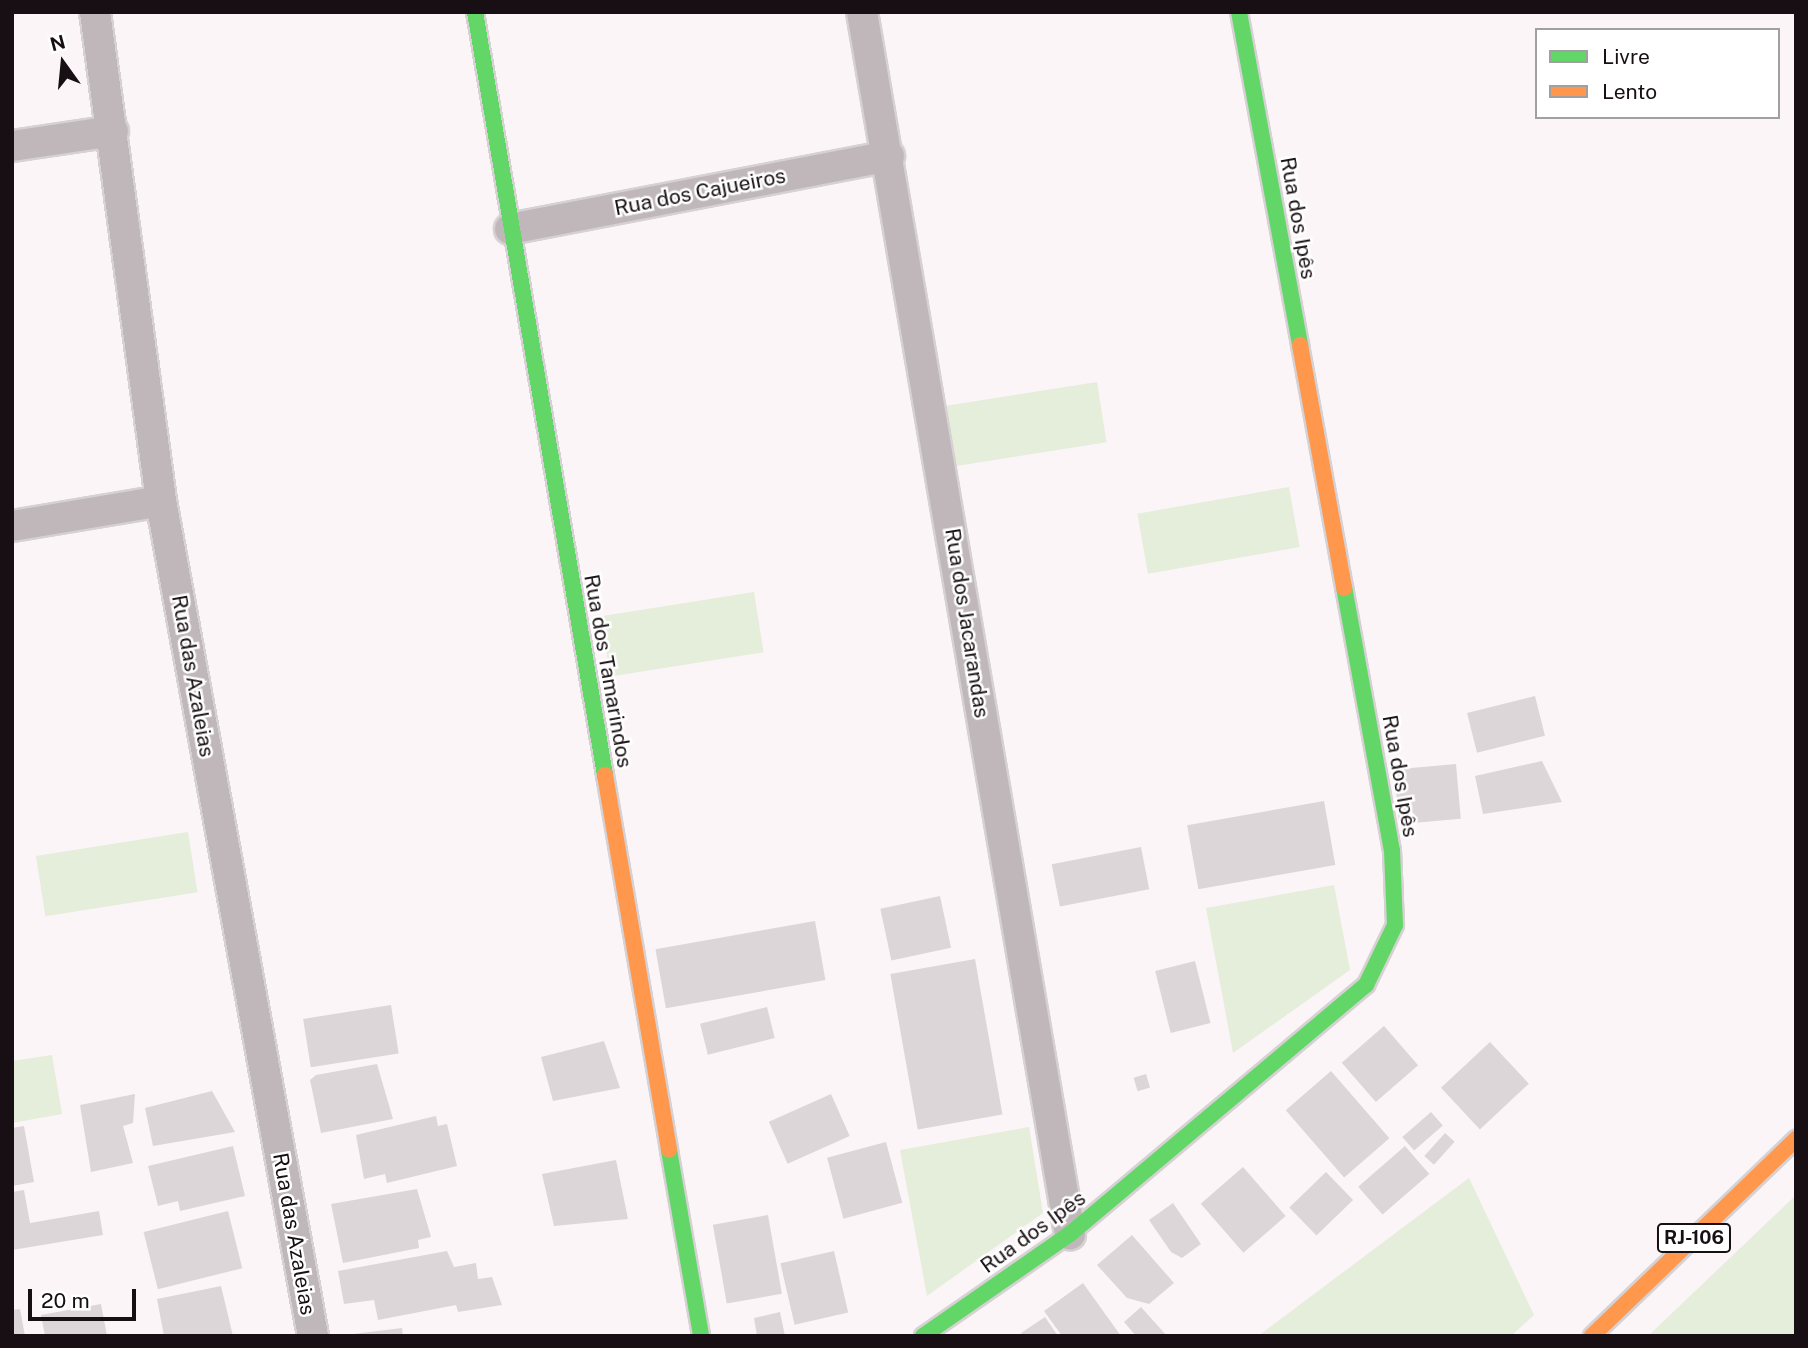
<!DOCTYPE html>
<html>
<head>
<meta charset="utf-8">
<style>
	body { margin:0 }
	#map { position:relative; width:1808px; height:1348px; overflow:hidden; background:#fbf5f8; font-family:"Public Sans",sans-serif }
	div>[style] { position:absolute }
	.green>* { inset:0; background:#e4eeda; transform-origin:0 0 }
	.building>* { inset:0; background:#ddd6d9; transform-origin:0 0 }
	.roads { filter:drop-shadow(2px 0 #d6d1d3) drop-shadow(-2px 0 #d6d1d3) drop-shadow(0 2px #d6d1d3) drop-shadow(0 -2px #d6d1d3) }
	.street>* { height:30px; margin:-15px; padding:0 15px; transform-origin:15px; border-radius:15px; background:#c0b7bb }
	.fast>* { height:16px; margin:-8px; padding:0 8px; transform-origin:8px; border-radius:8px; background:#63d668 }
	.slow>* { height:16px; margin:-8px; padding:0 8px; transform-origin:8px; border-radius:8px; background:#ff974d }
	span { translate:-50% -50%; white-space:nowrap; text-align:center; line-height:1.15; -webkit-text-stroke:5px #fff; paint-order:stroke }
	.shield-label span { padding:2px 5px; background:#fff; border:2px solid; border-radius:5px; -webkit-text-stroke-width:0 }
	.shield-label { font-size:19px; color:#170f13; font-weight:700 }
	.street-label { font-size:21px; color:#170f13 }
	.frame { position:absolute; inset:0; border:14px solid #170f13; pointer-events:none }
	.legend { position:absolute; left:1535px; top:28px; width:245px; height:91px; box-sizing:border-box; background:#fff; border:2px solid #a29fa1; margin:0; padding:9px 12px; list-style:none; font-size:21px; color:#170f13 }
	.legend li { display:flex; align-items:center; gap:14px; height:35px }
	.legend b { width:35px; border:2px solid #a29fa1 }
	.north { position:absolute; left:28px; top:28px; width:70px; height:70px; -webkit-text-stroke:5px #fff; paint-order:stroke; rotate:345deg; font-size:19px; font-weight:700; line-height:28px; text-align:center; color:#170f13 }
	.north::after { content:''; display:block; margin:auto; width:24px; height:32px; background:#170f13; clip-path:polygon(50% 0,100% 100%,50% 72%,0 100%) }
	.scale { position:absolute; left:28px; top:1289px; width:108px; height:32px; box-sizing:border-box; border:4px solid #170f13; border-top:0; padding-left:9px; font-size:21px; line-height:24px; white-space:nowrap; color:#170f13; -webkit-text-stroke:5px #fff; paint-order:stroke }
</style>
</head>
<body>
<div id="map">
	<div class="green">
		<i style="left:1097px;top:382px;width:61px;height:154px;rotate:81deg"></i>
		<i style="left:1289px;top:487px;width:61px;height:154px;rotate:80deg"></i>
		<i style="left:754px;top:592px;width:61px;height:155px;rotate:81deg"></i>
		<i style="left:188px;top:832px;width:61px;height:154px;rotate:81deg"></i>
		<i style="clip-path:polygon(1334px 885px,1350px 970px,1233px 1053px,1206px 908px)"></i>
		<i style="clip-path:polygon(52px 1055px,62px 1114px,12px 1123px,12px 1061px)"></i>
		<i style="clip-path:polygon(1029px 1127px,1043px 1213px,927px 1296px,900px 1150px)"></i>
		<i style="clip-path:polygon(1469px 1178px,1534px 1315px,1511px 1336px,1258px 1336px)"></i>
		<i style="clip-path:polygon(1796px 1195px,1794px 1336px,1648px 1336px)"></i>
	</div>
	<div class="building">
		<i style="left:1535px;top:696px;width:41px;height:70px;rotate:76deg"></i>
		<i style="clip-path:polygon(1542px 761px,1562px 802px,1483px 814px,1475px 776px)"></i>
		<i style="left:1456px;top:764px;width:55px;height:62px;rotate:85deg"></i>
		<i style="left:1324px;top:801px;width:65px;height:139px;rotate:80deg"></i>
		<i style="left:1141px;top:847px;width:43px;height:91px;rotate:79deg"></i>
		<i style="left:940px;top:896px;width:53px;height:61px;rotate:78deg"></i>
		<i style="left:815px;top:921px;width:60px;height:162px;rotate:80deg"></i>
		<i style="left:975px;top:959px;width:158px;height:86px;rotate:80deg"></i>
		<i style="left:1195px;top:961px;width:64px;height:41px;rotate:76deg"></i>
		<i style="left:391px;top:1005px;width:49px;height:89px;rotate:81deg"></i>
		<i style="left:767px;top:1007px;width:32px;height:69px;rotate:76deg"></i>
		<i style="left:1384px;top:1026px;width:52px;height:56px;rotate:49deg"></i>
		<i style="clip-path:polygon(604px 1041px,620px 1088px,553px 1101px,541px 1057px)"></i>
		<i style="left:1490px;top:1042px;width:57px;height:67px;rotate:47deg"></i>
		<i style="clip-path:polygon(377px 1064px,393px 1119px,321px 1133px,310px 1080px,316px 1075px)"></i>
		<i style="left:1331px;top:1071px;width:89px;height:60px;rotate:49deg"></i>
		<i style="left:1146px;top:1074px;width:14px;height:13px;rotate:73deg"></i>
		<i style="clip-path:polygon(212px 1091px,235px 1132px,153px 1146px,145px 1108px)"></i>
		<i style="clip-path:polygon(135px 1094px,133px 1123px,123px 1126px,133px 1163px,91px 1172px,80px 1105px)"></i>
		<i style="left:831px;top:1094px;width:46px;height:68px;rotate:66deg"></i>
		<i style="left:1431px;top:1112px;width:18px;height:38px;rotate:49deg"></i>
		<i style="clip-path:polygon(436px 1116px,438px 1126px,447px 1124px,457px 1166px,387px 1183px,385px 1174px,364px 1179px,356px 1135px)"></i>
		<i style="clip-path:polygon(24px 1126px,34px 1182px,12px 1186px,12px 1128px)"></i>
		<i style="left:1445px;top:1133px;width:13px;height:31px;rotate:42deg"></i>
		<i style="left:886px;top:1142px;width:63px;height:61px;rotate:75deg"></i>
		<i style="clip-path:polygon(233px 1146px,245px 1196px,180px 1211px,178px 1201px,158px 1206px,148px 1166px)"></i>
		<i style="left:1405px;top:1146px;width:37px;height:62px;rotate:49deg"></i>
		<i style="clip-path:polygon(616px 1160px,628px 1219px,554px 1226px,542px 1174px)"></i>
		<i style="left:1243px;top:1167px;width:65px;height:56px;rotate:49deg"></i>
		<i style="left:1326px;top:1172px;width:39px;height:51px;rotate:46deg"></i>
		<i style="clip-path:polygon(417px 1189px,431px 1237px,418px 1240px,419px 1248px,343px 1263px,331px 1204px)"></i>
		<i style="clip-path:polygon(24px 1190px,30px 1223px,99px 1211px,103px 1235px,12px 1250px,12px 1192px)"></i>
		<i style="clip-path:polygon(1173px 1203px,1201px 1244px,1182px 1258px,1171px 1252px,1149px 1220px)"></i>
		<i style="left:228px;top:1211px;width:59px;height:87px;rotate:76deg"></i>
		<i style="left:768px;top:1215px;width:80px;height:56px;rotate:80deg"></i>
		<i style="clip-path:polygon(1132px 1235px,1174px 1283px,1149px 1304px,1127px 1298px,1097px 1265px)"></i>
		<i style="clip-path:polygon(447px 1251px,454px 1267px,476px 1263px,478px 1279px,492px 1277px,502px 1305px,458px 1312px,456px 1305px,378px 1320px,374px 1300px,344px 1304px,338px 1271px)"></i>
		<i style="left:834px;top:1251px;width:63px;height:55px;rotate:77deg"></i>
		<i style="clip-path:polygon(1083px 1283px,1121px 1336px,1062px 1336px,1044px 1311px)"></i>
		<i style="clip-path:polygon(221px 1286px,233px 1336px,164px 1336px,157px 1299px)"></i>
		<i style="clip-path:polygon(101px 1304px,107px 1336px,45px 1336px,41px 1315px)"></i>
		<i style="clip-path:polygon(1141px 1307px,1167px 1336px,1136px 1336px,1124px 1322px)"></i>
		<i style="clip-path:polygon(20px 1309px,25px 1336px,12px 1336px,12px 1310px)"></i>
		<i style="clip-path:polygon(780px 1312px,785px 1336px,757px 1336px,754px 1318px)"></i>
		<i style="clip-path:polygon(1045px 1317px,1058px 1336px,1022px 1336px,1021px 1333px)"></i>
		<i style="clip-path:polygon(402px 1328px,403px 1336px,353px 1336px,353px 1334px)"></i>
	</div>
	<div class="roads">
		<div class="street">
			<i style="left:95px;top:12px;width:493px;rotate:82.3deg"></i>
			<i style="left:161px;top:501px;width:849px;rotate:79.68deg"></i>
			<i style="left:862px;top:12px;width:1240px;rotate:80.34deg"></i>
			<i style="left:12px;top:146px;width:102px;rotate:-8.4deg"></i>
			<i style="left:510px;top:229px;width:386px;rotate:-10.9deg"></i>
			<i style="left:12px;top:526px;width:151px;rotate:-9.5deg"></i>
		</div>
		<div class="fast">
			<i style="left:475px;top:12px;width:774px;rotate:80.33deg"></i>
			<i style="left:1239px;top:12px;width:339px;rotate:79.6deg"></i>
			<i style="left:669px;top:1150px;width:189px;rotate:80.2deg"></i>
			<i style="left:923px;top:1336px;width:179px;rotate:-34.8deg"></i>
			<i style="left:1070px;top:1234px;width:387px;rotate:-40.1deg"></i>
			<i style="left:1366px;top:985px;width:67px;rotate:-64.2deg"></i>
			<i style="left:1395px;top:925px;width:74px;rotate:-92.3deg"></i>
			<i style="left:1392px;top:851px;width:267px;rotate:-100.3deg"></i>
		</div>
		<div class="slow">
			<i style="left:1300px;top:345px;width:247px;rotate:79.7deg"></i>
			<i style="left:605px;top:775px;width:380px;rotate:80.3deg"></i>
			<i style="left:1592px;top:1336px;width:284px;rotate:-44deg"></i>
		</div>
	</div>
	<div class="shield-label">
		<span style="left:1694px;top:1238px">RJ-106</span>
	</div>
	<div class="street-label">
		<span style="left:700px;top:192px;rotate:-11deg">Rua dos Cajueiros</span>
		<span style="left:1298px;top:218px;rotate:80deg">Rua dos Ipês</span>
		<span style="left:967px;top:623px;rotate:81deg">Rua dos Jacarandas</span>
		<span style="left:608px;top:671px;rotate:80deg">Rua dos Tamarindos</span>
		<span style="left:193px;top:676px;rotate:80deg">Rua das Azaleias</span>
		<span style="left:1400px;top:776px;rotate:80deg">Rua dos Ipês</span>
		<span style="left:1033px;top:1232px;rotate:-36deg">Rua dos Ipês</span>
		<span style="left:294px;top:1234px;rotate:80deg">Rua das Azaleias</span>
	</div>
	<div class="frame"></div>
	<ul class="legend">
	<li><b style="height:9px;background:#63d668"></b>Livre</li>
	<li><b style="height:9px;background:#ff974d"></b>Lento</li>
	</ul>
	<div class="north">N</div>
	<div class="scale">20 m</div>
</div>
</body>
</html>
